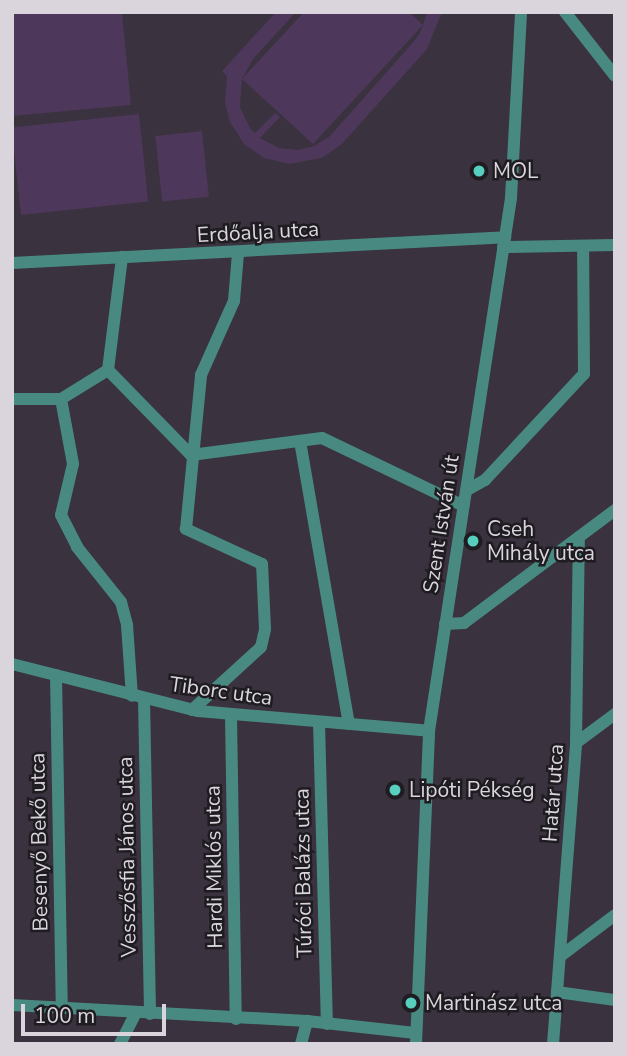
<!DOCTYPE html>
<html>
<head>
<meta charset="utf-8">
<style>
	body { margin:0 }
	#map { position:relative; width:627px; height:1056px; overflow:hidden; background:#3a323e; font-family:"Nunito Sans",sans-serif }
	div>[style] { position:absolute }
	.green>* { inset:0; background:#4d375a; transform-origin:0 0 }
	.minor>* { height:12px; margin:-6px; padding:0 6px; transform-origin:6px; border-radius:6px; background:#488a81 }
	.dots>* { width:19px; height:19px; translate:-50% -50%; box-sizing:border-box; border:4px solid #1f1c21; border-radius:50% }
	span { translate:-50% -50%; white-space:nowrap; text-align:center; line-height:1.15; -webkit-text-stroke:5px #1f1c21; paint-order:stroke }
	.poi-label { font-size:21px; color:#dad5dd }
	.left { translate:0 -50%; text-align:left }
	.street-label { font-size:21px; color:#dad5dd }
	.frame { position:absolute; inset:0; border:14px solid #dad5dd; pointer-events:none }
	.scale { position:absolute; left:21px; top:1004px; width:145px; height:32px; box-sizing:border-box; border:4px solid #dad5dd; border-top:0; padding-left:9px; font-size:21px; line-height:24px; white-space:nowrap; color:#dad5dd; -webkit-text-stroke:5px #1f1c21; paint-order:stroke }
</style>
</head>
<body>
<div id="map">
	<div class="green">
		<i style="clip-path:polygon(122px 12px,131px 105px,12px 116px,12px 13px)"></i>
		<i style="clip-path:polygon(276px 12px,296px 12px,253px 59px,242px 79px,304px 12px,409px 12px,423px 25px,313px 144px,242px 79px,240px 107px,250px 128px,255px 133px,275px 113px,280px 117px,260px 138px,279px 148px,298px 150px,314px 146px,330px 136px,415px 40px,421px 31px,427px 12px,442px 12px,427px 49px,342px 144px,322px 158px,289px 164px,264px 158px,244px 144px,230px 122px,225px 103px,227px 76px,222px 71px)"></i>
		<i style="left:139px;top:114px;width:88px;height:128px;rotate:84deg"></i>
		<i style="left:202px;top:131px;width:66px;height:47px;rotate:84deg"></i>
	</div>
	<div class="minor">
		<i style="left:565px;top:12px;width:81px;rotate:52deg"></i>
		<i style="left:503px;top:247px;width:112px;rotate:-1deg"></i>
		<i style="left:12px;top:263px;width:494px;rotate:-3deg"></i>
		<i style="left:108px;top:370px;width:119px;rotate:45.7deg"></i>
		<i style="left:108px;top:370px;width:114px;rotate:-82.9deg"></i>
		<i style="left:12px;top:399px;width:49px"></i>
		<i style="left:61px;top:399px;width:55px;rotate:-31.7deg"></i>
		<i style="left:61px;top:399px;width:66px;rotate:79.5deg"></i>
		<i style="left:73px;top:464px;width:52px;rotate:103.2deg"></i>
		<i style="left:61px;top:515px;width:36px;rotate:63deg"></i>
		<i style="left:77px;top:547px;width:70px;rotate:51.3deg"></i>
		<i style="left:121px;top:602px;width:24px;rotate:75deg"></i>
		<i style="left:127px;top:625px;width:71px;rotate:86deg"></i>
		<i style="left:300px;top:441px;width:287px;rotate:80.2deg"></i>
		<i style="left:191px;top:455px;width:132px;rotate:-7.4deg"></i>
		<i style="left:322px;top:438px;width:157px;rotate:25.6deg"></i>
		<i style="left:467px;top:490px;width:21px;rotate:-29deg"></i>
		<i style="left:485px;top:480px;width:145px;rotate:-47deg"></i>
		<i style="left:584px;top:374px;width:128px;rotate:-90.4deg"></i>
		<i style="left:445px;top:624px;width:19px;rotate:-3deg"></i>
		<i style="left:464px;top:623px;width:189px;rotate:-36.8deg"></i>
		<i style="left:12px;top:664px;width:192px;rotate:14.2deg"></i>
		<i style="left:198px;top:711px;width:232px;rotate:4.9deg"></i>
		<i style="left:56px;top:675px;width:333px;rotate:89deg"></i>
		<i style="left:144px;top:699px;width:315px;rotate:88.9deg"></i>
		<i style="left:192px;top:710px;width:93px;rotate:-42.4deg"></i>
		<i style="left:261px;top:647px;width:18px;rotate:-77deg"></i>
		<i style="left:265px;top:629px;width:65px;rotate:-92.6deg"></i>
		<i style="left:262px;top:564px;width:84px;rotate:-155.3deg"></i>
		<i style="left:186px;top:529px;width:155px;rotate:-84.4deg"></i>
		<i style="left:201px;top:375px;width:81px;rotate:-66deg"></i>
		<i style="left:234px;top:301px;width:48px;rotate:-85.2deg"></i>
		<i style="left:231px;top:715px;width:304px;rotate:89.1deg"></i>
		<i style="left:319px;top:722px;width:302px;rotate:88.5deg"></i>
		<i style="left:576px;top:743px;width:49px;rotate:-36.6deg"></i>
		<i style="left:562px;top:955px;width:66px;rotate:-37deg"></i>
		<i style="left:557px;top:992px;width:59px;rotate:7.9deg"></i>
		<i style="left:12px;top:1005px;width:295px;rotate:3.1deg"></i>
		<i style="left:307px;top:1021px;width:109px;rotate:6.3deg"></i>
		<i style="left:120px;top:1044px;width:35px;rotate:-63deg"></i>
		<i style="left:301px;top:1044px;width:24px;rotate:-75deg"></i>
		<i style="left:416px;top:1044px;width:313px;rotate:-87.6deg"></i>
		<i style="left:429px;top:731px;width:539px;rotate:-81.25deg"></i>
		<i style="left:511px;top:198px;width:186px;rotate:-86.9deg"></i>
		<i style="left:553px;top:1044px;width:302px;rotate:-85.6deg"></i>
		<i style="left:576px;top:743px;width:206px;rotate:-89.2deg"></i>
	</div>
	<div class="dots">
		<i style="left:479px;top:171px;background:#58cebf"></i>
		<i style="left:473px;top:541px;background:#58cebf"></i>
		<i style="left:395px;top:790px;background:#58cebf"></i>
		<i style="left:411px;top:1003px;background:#58cebf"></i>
	</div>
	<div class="poi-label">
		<span class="left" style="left:493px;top:171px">MOL</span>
		<span class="left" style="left:487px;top:541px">Cseh<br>Mihály utca</span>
		<span class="left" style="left:409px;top:790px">Lipóti Pékség</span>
		<span class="left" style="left:425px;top:1003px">Martinász utca</span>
	</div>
	<div class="street-label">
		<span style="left:258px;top:232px;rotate:-3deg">Erdőalja utca</span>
		<span style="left:441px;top:524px;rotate:-81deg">Szent István út</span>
		<span style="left:221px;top:691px;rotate:8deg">Tiborc utca</span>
		<span style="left:553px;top:793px;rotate:-86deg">Határ utca</span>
		<span style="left:39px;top:842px;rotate:-91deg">Besenyő Bekő utca</span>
		<span style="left:127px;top:857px;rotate:-91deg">Vesszősfia János utca</span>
		<span style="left:214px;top:867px;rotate:-91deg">Hardi Miklós utca</span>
		<span style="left:303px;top:873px;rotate:-91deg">Túróci Balázs utca</span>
	</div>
	<div class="frame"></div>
	<div class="scale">100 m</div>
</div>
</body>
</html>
